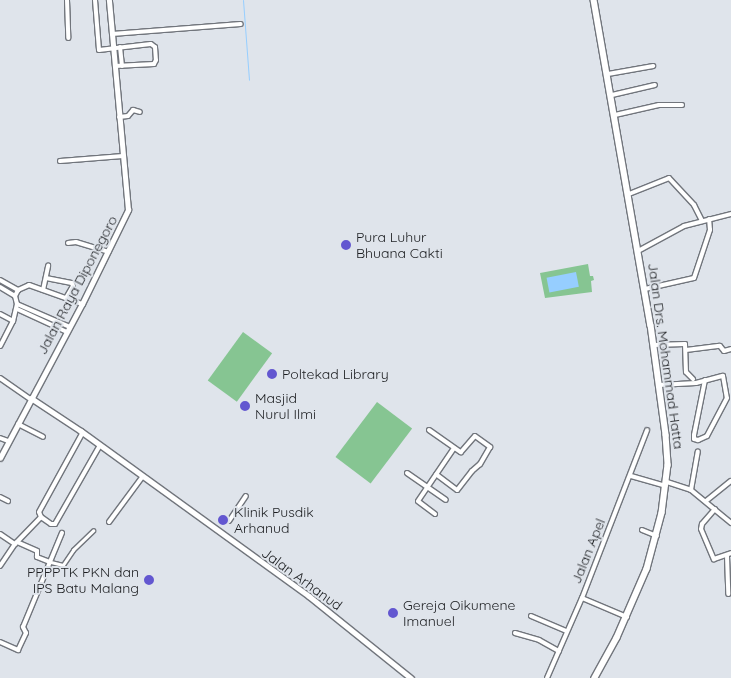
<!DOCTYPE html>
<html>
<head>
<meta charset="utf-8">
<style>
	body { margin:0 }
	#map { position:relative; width:731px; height:678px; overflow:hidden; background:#dfe4eb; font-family:Quicksand,sans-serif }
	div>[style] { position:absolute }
	.green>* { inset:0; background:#86c592; transform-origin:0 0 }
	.water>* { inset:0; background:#96ceff; transform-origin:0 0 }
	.stream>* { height:1px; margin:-0.5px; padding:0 0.5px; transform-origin:0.5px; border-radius:0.5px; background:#96ceff }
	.roads { filter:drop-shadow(1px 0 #71757c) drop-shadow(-1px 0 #71757c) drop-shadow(0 1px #71757c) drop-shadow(0 -1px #71757c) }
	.pedestrian>* { height:2.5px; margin:-1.25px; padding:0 1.25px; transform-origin:1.25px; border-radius:1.25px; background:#fff }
	.minor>* { height:4px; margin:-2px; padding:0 2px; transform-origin:2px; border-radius:2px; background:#fff }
	.tertiary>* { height:4.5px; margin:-2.25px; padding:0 2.25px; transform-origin:2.25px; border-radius:2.25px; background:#fff }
	.primary>* { height:5.5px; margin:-2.75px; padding:0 2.75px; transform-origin:2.75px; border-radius:2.75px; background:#fff }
	.dots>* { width:14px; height:14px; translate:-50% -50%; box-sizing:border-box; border:2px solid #dfe4eb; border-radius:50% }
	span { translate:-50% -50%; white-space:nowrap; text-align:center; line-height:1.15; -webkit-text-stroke:4px #dfe4eb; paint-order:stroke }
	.poi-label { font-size:14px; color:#1c1e21 }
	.left { translate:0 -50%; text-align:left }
	.right { translate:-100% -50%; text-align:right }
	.street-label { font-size:14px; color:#1c1e21 }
</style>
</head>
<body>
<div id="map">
	<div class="green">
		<i style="clip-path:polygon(588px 264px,590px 276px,593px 276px,594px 280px,591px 281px,592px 292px,545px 298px,540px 273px)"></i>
		<i style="left:243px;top:332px;width:36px;height:60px;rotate:36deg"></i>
		<i style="left:377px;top:402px;width:44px;height:69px;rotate:37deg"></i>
	</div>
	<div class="water">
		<i style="left:576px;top:272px;width:15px;height:30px;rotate:79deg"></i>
	</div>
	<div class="stream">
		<i style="left:243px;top:0;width:80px;rotate:85.7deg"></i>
	</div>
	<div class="roads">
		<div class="pedestrian">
			<i style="left:51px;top:562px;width:12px;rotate:14deg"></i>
			<i style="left:63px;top:565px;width:18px;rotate:-56deg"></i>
			<i style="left:73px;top:550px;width:28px;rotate:-44deg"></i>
		</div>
		<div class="minor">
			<i style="left:67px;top:0;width:38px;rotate:88deg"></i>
			<i style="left:95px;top:0;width:50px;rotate:85.4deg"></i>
			<i style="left:99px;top:50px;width:52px;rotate:-6.6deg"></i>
			<i style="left:151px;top:44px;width:5px;rotate:37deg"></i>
			<i style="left:155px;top:47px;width:13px;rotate:86deg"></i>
			<i style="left:156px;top:60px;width:4px;rotate:117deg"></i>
			<i style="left:154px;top:64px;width:39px;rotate:177deg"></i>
			<i style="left:112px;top:34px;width:129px;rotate:-4.4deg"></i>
			<i style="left:120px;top:47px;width:19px;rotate:84deg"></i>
			<i style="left:608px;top:74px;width:46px;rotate:-10.1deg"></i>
			<i style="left:612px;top:95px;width:44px;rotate:-13.1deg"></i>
			<i style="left:615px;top:115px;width:45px;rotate:-12.8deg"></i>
			<i style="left:659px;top:105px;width:23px"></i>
			<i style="left:119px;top:117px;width:9px;rotate:-6deg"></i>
			<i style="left:128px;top:116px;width:8px;rotate:-50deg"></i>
			<i style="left:133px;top:110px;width:7px;rotate:16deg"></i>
			<i style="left:60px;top:161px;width:63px;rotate:-4.5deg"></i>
			<i style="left:629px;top:194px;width:43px;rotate:-21.8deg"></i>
			<i style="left:669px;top:178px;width:37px;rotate:47deg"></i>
			<i style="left:694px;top:205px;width:18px;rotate:63deg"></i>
			<i style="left:68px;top:243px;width:8px;rotate:-7deg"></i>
			<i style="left:76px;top:242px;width:34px;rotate:17deg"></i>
			<i style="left:638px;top:251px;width:52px;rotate:-28.5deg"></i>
			<i style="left:684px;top:226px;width:49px;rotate:-14.3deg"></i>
			<i style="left:46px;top:278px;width:26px;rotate:11deg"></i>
			<i style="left:72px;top:283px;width:3px;rotate:72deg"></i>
			<i style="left:73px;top:286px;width:14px;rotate:120deg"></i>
			<i style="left:0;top:280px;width:21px;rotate:29deg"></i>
			<i style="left:0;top:287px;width:17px;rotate:31deg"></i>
			<i style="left:15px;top:296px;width:8px;rotate:76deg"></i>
			<i style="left:17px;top:304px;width:17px;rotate:103deg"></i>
			<i style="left:13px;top:321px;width:28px;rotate:117deg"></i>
			<i style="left:645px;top:289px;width:50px;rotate:-12.7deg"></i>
			<i style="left:694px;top:278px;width:51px;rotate:-71.6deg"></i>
			<i style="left:710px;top:230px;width:11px;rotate:-95deg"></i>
			<i style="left:43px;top:290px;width:25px;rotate:-78deg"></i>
			<i style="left:15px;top:296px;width:7px;rotate:-63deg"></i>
			<i style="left:18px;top:290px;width:12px;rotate:-24deg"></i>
			<i style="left:29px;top:285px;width:56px;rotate:19.7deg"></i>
			<i style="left:17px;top:304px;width:58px;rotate:23.5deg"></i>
			<i style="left:17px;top:309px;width:55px;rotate:24.7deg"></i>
			<i style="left:0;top:314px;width:15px;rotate:28deg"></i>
			<i style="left:654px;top:345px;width:31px;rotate:-2deg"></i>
			<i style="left:685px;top:344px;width:28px;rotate:88deg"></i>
			<i style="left:686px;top:372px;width:10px;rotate:45deg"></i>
			<i style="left:686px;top:350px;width:34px;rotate:-7deg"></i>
			<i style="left:720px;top:346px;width:6px;rotate:51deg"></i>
			<i style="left:724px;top:351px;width:7px;rotate:-16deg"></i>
			<i style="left:0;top:378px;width:37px;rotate:35deg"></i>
			<i style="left:659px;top:385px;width:37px;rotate:-3deg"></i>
			<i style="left:696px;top:383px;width:28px;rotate:-15deg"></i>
			<i style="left:723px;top:376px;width:22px;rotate:80deg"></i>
			<i style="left:727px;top:398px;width:43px;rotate:117.8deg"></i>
			<i style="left:707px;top:436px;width:10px;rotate:156deg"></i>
			<i style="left:698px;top:440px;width:4px;rotate:-166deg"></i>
			<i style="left:694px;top:439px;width:4px;rotate:-90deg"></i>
			<i style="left:694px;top:435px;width:56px;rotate:-78.7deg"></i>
			<i style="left:18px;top:424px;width:28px;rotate:27deg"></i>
			<i style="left:429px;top:430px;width:39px;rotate:35deg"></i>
			<i style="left:461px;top:452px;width:21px;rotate:-49deg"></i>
			<i style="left:475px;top:436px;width:19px;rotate:36deg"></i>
			<i style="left:490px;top:447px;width:20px;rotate:120deg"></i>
			<i style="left:480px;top:464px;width:11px;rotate:139deg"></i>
			<i style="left:472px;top:471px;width:24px;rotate:128deg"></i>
			<i style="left:457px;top:490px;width:26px;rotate:-143deg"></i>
			<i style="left:0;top:438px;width:9px;rotate:21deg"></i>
			<i style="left:407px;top:473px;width:47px;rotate:34.7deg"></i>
			<i style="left:631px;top:476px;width:36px;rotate:16deg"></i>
			<i style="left:667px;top:482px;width:25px;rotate:18deg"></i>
			<i style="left:691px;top:490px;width:52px;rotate:39.5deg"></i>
			<i style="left:691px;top:490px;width:39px;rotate:-80deg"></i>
			<i style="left:0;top:497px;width:9px;rotate:27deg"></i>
			<i style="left:706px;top:501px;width:32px;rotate:-39deg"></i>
			<i style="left:715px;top:509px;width:20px;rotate:131deg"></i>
			<i style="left:702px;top:524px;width:5px;rotate:101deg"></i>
			<i style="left:701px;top:529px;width:33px;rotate:67deg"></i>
			<i style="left:714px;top:559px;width:18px;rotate:-19deg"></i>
			<i style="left:435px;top:514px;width:21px;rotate:-143deg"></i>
			<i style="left:418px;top:501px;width:64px;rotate:-55.8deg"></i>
			<i style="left:41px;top:517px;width:12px;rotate:35deg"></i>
			<i style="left:51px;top:524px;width:4px"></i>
			<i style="left:55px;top:524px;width:91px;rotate:-60.3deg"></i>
			<i style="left:229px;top:521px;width:30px;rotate:-56deg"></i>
			<i style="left:109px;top:522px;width:57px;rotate:-53.5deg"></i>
			<i style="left:642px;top:530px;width:16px;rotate:22deg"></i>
			<i style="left:0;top:534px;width:18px;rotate:34deg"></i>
			<i style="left:17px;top:542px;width:22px;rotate:24deg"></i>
			<i style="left:37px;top:551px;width:6px;rotate:90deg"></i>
			<i style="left:37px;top:557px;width:14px;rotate:21deg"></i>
			<i style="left:727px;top:556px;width:38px;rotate:88deg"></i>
			<i style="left:0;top:566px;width:27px;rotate:-56deg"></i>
			<i style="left:15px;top:544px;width:37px;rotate:-46deg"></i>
			<i style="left:41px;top:517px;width:5px;rotate:-112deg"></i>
			<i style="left:39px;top:512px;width:91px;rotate:-61.2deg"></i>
			<i style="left:582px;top:598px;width:49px;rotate:22.9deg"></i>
			<i style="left:531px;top:616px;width:39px;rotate:23deg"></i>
			<i style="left:515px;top:633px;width:25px;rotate:16deg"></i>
			<i style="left:539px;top:640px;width:23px;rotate:29deg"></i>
			<i style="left:0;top:642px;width:20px;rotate:24deg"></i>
			<i style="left:18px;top:650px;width:19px;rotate:-65deg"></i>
			<i style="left:26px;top:633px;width:7px;rotate:-117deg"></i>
			<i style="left:23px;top:627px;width:102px;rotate:-67.5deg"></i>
			<i style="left:547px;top:678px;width:87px;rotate:-66.4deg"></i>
			<i style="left:582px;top:598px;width:180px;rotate:-68.8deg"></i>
		</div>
		<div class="tertiary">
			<i style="left:31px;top:398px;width:60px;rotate:33.4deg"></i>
			<i style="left:81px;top:431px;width:281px;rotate:35.9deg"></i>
			<i style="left:309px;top:596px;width:131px;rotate:38.8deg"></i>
			<i style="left:0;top:458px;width:174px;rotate:-62deg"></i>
			<i style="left:82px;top:304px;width:105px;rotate:-63.9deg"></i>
			<i style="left:128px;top:210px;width:211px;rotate:-95.2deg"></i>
		</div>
		<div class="primary">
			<i style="left:594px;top:0;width:330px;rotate:80.1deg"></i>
			<i style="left:651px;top:325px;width:111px;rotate:82.2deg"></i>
			<i style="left:666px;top:435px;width:30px;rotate:86deg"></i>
			<i style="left:668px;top:465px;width:48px;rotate:97.1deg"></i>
			<i style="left:662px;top:513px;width:58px;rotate:105deg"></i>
			<i style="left:647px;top:569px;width:75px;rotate:113.5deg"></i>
			<i style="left:617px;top:638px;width:46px;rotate:118.8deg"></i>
		</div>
	</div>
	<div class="dots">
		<i style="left:346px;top:245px;background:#6357d0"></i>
		<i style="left:272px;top:374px;background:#6357d0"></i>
		<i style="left:245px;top:406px;background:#6357d0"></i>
		<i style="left:223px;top:520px;background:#6357d0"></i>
		<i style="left:149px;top:580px;background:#6357d0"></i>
		<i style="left:393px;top:613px;background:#6357d0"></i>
	</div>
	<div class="poi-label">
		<span class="left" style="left:356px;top:245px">Pura Luhur<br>Bhuana Cakti</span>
		<span class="left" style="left:282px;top:374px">Poltekad Library</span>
		<span class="left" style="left:255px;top:406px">Masjid<br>Nurul Ilmi</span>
		<span class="left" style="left:234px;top:520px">Klinik Pusdik<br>Arhanud</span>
		<span class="right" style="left:139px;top:580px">PPPPTK PKN dan<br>IPS Batu Malang</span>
		<span class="left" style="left:403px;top:613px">Gereja Oikumene<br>Imanuel</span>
	</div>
	<div class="street-label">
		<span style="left:77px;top:285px;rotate:-62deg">Jalan Raya Diponegoro</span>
		<span style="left:666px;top:356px;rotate:82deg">Jalan Drs. Mohammad Hatta</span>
		<span style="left:588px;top:551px;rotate:-68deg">Jalan Apel</span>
		<span style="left:302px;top:579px;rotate:36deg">Jalan Arhanud</span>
	</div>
</div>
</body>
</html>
